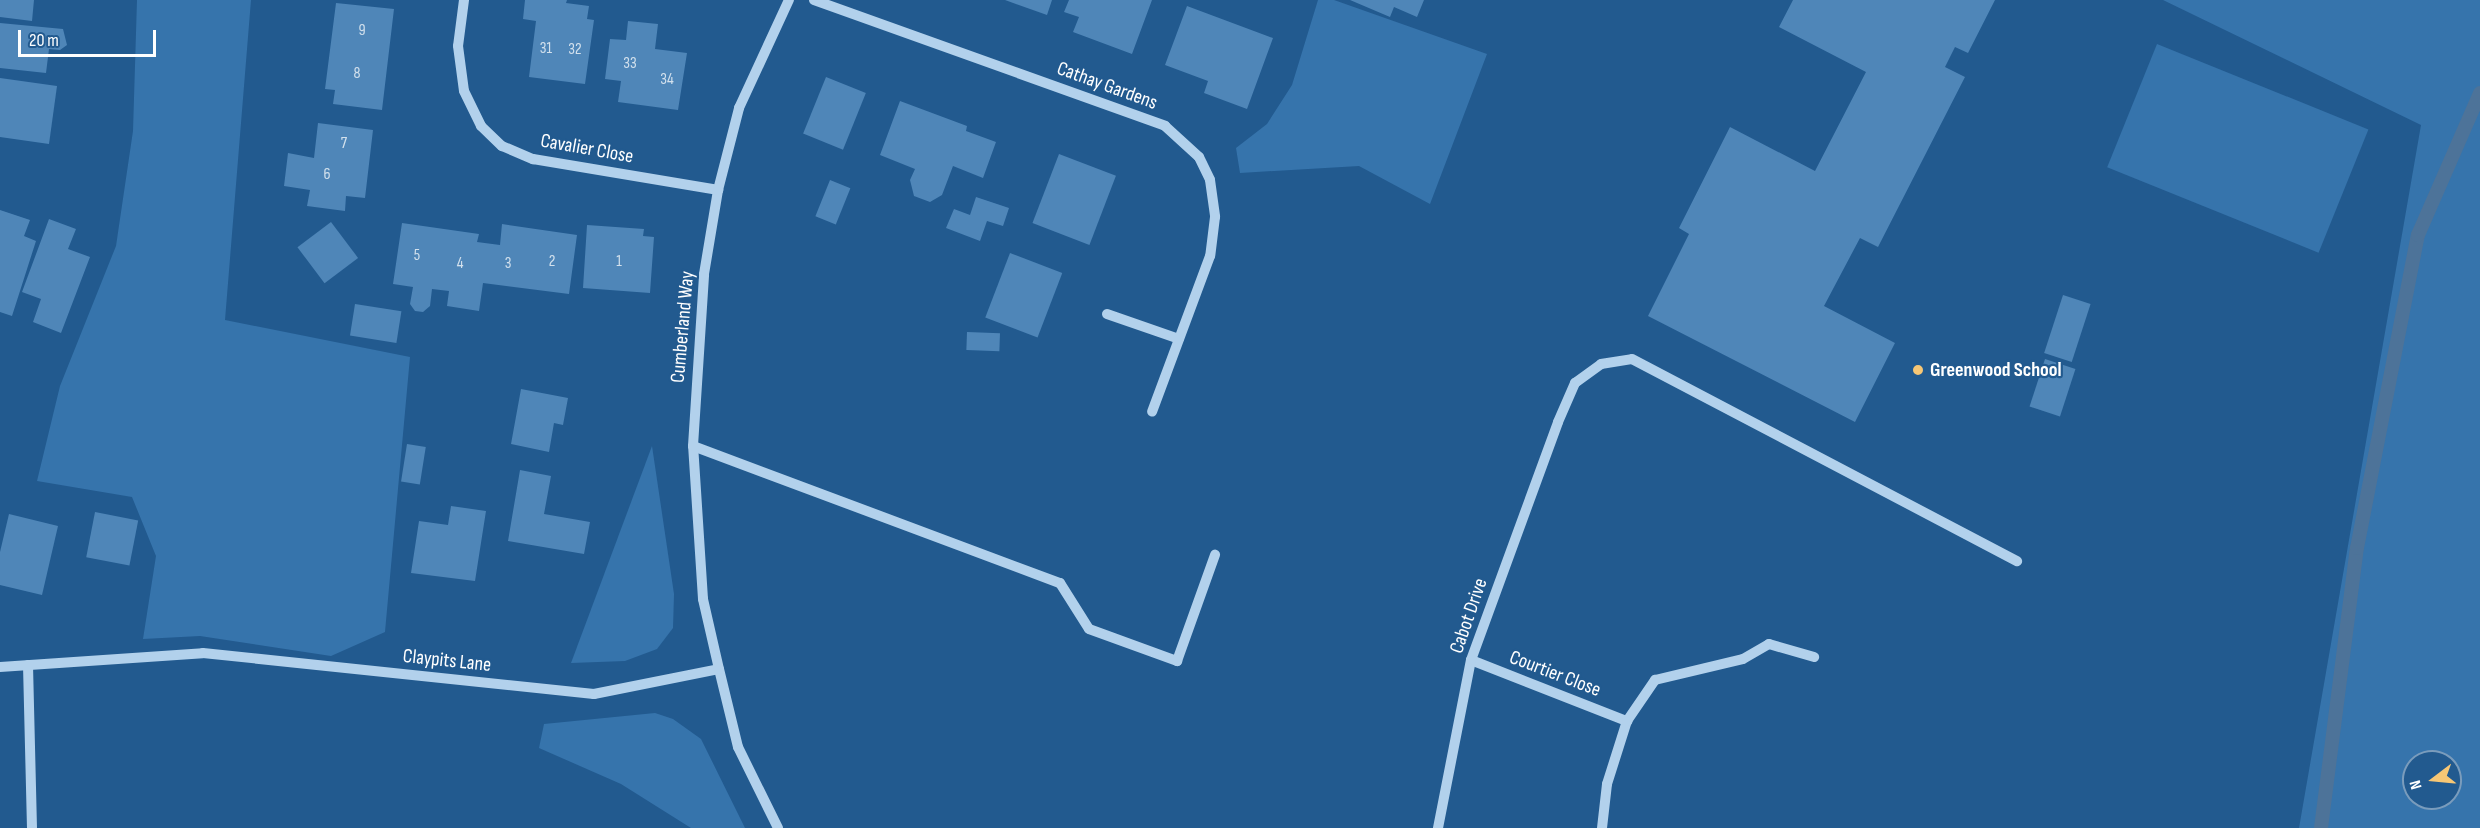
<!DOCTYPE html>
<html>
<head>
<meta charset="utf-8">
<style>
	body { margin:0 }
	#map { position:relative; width:2480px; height:828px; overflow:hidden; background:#225a8f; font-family:"Sofia Sans Condensed",sans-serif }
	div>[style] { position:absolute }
	.green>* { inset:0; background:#3674ac; transform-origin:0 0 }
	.stream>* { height:14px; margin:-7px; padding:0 7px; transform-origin:7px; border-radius:7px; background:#4d7399 }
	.building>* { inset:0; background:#4f86b8; transform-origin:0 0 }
	.minor>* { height:10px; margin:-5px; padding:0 5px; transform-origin:5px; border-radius:5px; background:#b2d1ec }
	.dots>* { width:16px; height:16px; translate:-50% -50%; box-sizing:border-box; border:3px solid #225a8f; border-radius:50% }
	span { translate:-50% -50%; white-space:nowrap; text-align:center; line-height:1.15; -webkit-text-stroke:4.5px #225a8f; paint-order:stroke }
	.number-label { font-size:16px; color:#d3e1ed }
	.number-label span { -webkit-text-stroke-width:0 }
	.street-label { font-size:20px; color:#fff }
	.poi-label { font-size:20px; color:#fff; font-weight:700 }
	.left { translate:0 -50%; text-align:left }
	.north { position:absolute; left:2402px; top:750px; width:60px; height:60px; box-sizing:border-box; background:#225a8f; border:2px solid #7a9cbc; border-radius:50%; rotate:254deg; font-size:16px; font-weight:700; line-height:24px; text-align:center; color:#fff }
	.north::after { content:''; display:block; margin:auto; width:21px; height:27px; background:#f7c775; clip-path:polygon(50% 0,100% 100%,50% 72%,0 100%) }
	.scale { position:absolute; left:18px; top:30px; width:138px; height:27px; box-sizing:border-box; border:3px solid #fff; border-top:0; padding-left:8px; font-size:18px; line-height:21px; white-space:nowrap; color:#fff; -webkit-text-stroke:4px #225a8f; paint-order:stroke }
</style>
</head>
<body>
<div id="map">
	<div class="green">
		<i style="clip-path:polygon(137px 0,251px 0,225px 320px,410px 357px,385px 632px,331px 656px,200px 636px,143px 639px,156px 556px,132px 497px,37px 481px,60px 386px,116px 246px,133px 131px)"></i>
		<i style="clip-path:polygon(1318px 0,1334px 0,1487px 54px,1430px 204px,1359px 166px,1240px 173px,1236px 148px,1267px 124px,1292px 85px)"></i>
		<i style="clip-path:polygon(evenodd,2163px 0,2480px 0,2480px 828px,2299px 828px,2421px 125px,2163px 0,2414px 762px,2450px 762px,2450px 798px,2414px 798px,2414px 762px)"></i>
		<i style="left:2157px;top:44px;width:228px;height:133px;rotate:22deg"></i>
		<i style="clip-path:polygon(652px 446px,674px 594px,673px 628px,657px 649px,625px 661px,571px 663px)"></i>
		<i style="clip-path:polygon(655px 713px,673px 719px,701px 739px,745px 828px,691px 828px,621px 784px,539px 748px,544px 724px)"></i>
	</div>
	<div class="stream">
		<i style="left:2321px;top:828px;width:282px;rotate:-82.7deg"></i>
		<i style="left:2357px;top:548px;width:319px;rotate:-79deg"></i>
		<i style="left:2418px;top:235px;width:155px;rotate:-66.4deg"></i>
	</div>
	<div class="building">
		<i style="clip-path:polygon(0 0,34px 0,32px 21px,0 17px)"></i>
		<i style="clip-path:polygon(525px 0,567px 0,566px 3px,589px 6px,587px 19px,594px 20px,585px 84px,529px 77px,536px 21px,523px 19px)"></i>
		<i style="clip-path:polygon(1005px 0,1052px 0,1047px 15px)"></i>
		<i style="clip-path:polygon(1069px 0,1152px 0,1132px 54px,1073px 32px,1079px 17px,1064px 12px)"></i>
		<i style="clip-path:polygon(1350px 0,1424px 0,1417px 17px,1394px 7px,1390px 17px)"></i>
		<i style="clip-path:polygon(1793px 0,1995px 0,1968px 53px,1955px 47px,1945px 67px,1965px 77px,1878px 247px,1860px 238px,1824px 306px,1895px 343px,1855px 422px,1648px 316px,1689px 234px,1679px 228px,1730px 127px,1815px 171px,1866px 72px,1779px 27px)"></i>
		<i style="clip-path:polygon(336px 3px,394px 9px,382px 110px,333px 104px,335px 90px,325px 89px)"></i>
		<i style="clip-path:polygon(1187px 6px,1273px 38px,1247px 109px,1204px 93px,1208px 81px,1165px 65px)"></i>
		<i style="clip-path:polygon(628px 21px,658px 24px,655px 49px,687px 53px,678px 110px,618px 102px,621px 81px,605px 79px,610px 39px,626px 40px)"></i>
		<i style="clip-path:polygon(0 23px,63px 29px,67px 45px,60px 50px,49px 49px,46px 73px,0 68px)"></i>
		<i style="left:826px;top:77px;width:43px;height:61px;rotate:22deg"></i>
		<i style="clip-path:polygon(0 78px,57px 86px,49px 144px,0 137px)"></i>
		<i style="clip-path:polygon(900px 101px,967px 126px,966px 131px,996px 142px,983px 178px,953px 166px,942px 195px,930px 202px,914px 196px,910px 180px,915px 169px,880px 155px)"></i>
		<i style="clip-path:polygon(318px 123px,373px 130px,365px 198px,346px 196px,345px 211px,307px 206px,310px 190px,284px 186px,288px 153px,314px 158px)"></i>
		<i style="left:1059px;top:154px;width:61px;height:74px;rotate:21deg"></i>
		<i style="left:830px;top:180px;width:22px;height:39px;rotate:22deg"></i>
		<i style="clip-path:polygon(976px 197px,1009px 208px,1003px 226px,987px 221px,980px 241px,946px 228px,954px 209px,970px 215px)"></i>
		<i style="clip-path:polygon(0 210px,30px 220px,24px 236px,36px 241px,12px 316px,0 312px)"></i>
		<i style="clip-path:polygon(49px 219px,76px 229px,68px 249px,90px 257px,61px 333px,33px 322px,41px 299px,22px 292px)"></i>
		<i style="left:331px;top:222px;width:45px;height:42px;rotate:53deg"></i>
		<i style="clip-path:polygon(402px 223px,479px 234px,477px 242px,500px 245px,502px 224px,577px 235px,569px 294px,483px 283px,479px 311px,447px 306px,449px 291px,432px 289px,430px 306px,423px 312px,415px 311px,410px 304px,413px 287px,393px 284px)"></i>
		<i style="clip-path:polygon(587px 225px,644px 229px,643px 236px,654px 237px,650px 293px,583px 288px)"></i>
		<i style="left:1010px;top:253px;width:56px;height:69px;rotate:21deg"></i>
		<i style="left:2063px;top:295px;width:29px;height:61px;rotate:18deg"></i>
		<i style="left:355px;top:304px;width:47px;height:32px;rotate:9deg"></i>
		<i style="left:967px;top:332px;width:33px;height:18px;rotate:2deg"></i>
		<i style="left:2045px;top:359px;width:32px;height:50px;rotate:18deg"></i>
		<i style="clip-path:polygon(521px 389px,568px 398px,563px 425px,554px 423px,549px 452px,511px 444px)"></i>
		<i style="left:407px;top:444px;width:19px;height:38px;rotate:9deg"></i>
		<i style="clip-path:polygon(520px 470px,551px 476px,544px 514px,590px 522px,584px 554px,508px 541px)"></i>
		<i style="clip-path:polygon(451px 506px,486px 511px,475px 581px,411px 573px,419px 521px,448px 525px)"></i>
		<i style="left:95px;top:512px;width:44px;height:46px;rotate:11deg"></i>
		<i style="clip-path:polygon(9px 514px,58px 526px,42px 595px,0 585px,0 552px)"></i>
	</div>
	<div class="minor">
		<i style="left:464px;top:0;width:46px;rotate:97.4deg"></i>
		<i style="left:458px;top:46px;width:45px;rotate:82.4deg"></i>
		<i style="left:464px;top:91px;width:39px;rotate:64deg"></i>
		<i style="left:481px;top:126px;width:29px;rotate:44deg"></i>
		<i style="left:502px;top:146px;width:34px;rotate:23deg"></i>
		<i style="left:533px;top:159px;width:188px;rotate:9.5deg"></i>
		<i style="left:814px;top:0;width:373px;rotate:19.7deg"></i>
		<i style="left:1165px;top:126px;width:46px;rotate:42.4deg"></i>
		<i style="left:1199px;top:157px;width:25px;rotate:64deg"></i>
		<i style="left:1210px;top:180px;width:37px;rotate:82deg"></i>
		<i style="left:1215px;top:217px;width:39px;rotate:97deg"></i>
		<i style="left:1210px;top:256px;width:166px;rotate:110.4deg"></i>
		<i style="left:1107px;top:314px;width:76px;rotate:19.1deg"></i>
		<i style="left:693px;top:446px;width:392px;rotate:20.5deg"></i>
		<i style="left:1060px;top:583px;width:54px;rotate:57.8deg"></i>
		<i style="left:1089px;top:629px;width:94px;rotate:20deg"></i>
		<i style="left:1177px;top:661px;width:113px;rotate:-70.3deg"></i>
		<i style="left:1471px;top:660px;width:168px;rotate:21.4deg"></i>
		<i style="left:28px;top:665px;width:163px;rotate:88.6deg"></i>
		<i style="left:0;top:667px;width:203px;rotate:-3.9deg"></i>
		<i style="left:203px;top:653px;width:393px;rotate:6deg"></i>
		<i style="left:594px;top:694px;width:127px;rotate:-11.3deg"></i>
		<i style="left:778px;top:828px;width:90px;rotate:-116.3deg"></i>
		<i style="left:738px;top:747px;width:80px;rotate:-103.7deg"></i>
		<i style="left:719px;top:669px;width:72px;rotate:-102.9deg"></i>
		<i style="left:703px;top:599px;width:153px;rotate:-93.7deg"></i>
		<i style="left:693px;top:446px;width:172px;rotate:-86.3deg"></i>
		<i style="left:704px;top:274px;width:85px;rotate:-80.5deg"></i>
		<i style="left:718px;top:190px;width:85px;rotate:-75.6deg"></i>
		<i style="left:739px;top:108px;width:119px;rotate:-65.2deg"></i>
		<i style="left:1438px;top:828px;width:171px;rotate:-78.9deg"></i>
		<i style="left:1471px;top:660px;width:253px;rotate:-69.9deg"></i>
		<i style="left:1558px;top:422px;width:43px;rotate:-66.4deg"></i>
		<i style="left:1575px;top:383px;width:32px;rotate:-36deg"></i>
		<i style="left:1601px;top:364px;width:31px;rotate:-9deg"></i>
		<i style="left:1632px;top:359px;width:435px;rotate:27.7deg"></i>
		<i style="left:1602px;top:828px;width:44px;rotate:-83.5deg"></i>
		<i style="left:1607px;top:784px;width:66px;rotate:-72.4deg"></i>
		<i style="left:1627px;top:721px;width:50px;rotate:-55.7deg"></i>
		<i style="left:1655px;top:680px;width:90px;rotate:-13.4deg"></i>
		<i style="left:1743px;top:659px;width:30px;rotate:-30deg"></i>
		<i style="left:1769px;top:644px;width:47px;rotate:16.1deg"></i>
	</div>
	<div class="dots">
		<i style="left:1918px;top:370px;background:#f7c775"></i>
	</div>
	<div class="number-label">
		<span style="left:362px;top:31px">9</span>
		<span style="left:546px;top:49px">31</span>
		<span style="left:575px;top:50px">32</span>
		<span style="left:630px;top:64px">33</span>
		<span style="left:357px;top:74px">8</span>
		<span style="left:667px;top:80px">34</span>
		<span style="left:344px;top:144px">7</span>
		<span style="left:327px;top:175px">6</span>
		<span style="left:417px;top:256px">5</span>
		<span style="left:552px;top:262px">2</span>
		<span style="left:619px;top:262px">1</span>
		<span style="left:460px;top:264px">4</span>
		<span style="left:508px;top:264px">3</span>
	</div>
	<div class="street-label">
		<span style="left:1107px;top:86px;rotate:20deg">Cathay Gardens</span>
		<span style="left:587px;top:149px;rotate:10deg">Cavalier Close</span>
		<span style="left:683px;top:327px;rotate:-85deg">Cumberland Way</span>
		<span style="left:1469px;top:616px;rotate:-71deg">Cabot Drive</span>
		<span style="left:447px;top:661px;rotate:6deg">Claypits Lane</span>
		<span style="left:1555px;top:674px;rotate:21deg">Courtier Close</span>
	</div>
	<div class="poi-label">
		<span class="left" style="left:1930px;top:370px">Greenwood School</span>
	</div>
	<div class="north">N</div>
	<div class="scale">20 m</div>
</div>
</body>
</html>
